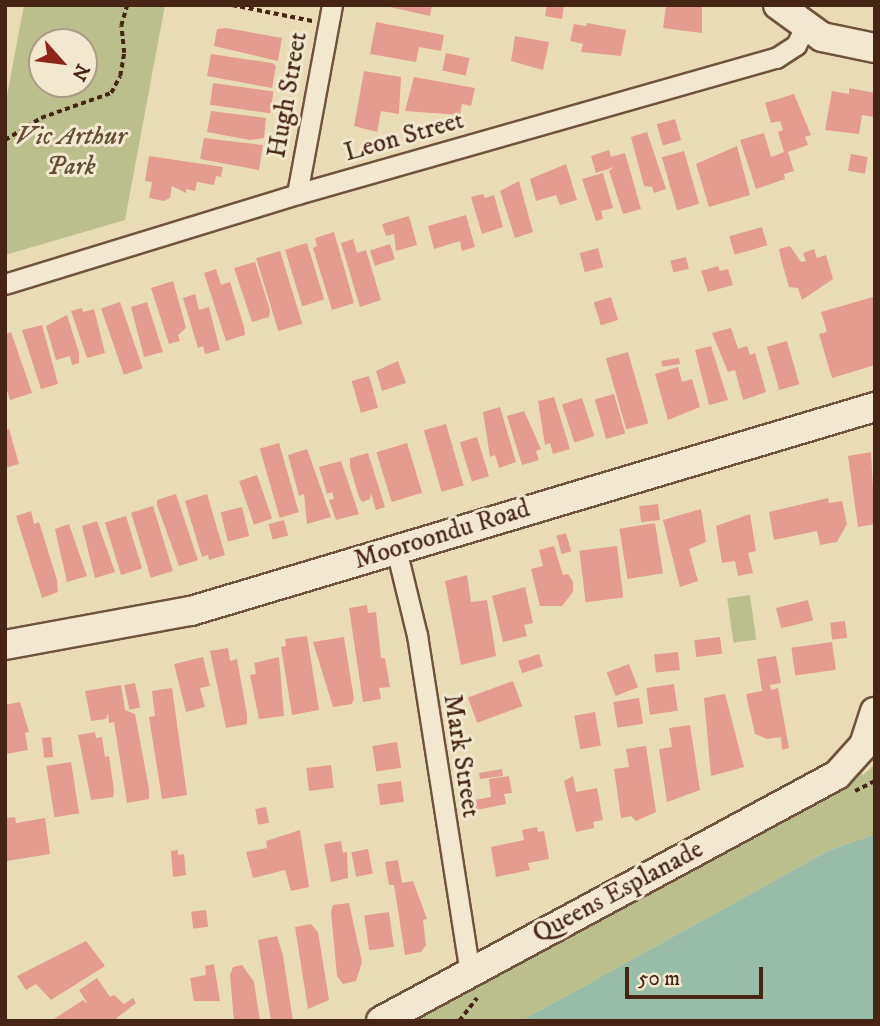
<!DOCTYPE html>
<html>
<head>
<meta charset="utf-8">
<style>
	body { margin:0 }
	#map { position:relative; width:880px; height:1026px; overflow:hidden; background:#e9dcb5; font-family:"IM FELL DW Pica",serif }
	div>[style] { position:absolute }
	.green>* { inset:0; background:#babf8b; transform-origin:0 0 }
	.water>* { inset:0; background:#99bca8 }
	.building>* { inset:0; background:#e39c8f; transform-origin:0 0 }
	.path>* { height:3.5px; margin-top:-1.75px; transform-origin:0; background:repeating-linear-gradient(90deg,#472514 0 5px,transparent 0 8.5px) }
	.roads { filter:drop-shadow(2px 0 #70533c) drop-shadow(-2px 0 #70533c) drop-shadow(0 2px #70533c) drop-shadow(0 -2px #70533c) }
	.street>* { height:19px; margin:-9.5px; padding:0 9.5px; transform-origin:9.5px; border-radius:9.5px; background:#f1e8cf }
	.secondary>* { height:28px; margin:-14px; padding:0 14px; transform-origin:14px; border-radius:14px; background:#f1e8cf }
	span { translate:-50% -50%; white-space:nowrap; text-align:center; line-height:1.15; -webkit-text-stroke:6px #f1e8cf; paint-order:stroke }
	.street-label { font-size:26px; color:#472514 }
	.park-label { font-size:26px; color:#644c32; font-style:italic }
	.frame { position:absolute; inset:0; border:7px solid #472514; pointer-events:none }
	.north { position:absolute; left:28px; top:28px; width:70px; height:70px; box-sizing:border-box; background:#f1e8cf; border:2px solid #ad9a84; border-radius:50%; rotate:118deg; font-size:19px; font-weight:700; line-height:28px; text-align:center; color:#472514 }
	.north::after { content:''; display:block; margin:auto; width:24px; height:32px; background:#8f2418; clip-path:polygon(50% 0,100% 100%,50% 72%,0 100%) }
	.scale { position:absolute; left:625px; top:967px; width:138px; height:32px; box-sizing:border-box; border:4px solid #472514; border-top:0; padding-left:9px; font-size:21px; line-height:24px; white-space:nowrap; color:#472514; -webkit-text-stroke:5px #f1e8cf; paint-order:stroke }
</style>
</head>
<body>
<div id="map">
	<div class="green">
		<i style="clip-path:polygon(evenodd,24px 5px,165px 5px,125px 220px,5px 255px,5px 106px,24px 5px,42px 42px,84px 42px,84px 84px,42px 84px,42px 42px)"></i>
		<i style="left:750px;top:595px;width:45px;height:23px;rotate:82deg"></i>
		<i style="clip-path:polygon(853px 761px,863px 775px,875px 764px,875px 834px,828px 851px,521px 1021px,381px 1021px)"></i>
	</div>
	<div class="water">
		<i style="clip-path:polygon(875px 834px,875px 1021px,521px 1021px,828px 851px)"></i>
	</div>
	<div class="building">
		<i style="clip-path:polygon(381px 5px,432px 5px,430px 16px)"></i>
		<i style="clip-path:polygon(547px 5px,564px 5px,562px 19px,545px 16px)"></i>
		<i style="clip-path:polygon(677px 5px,702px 5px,702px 33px,663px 28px,666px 7px)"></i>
		<i style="clip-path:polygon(376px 22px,444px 35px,441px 51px,419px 47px,416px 62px,370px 54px)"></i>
		<i style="clip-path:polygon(587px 23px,626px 30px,621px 56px,581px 52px,583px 44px,570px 41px,574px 24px,586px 26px)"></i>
		<i style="clip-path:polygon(226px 28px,282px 38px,278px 61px,214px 46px,217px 29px)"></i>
		<i style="clip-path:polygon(515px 36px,549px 42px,543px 70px,511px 61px)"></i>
		<i style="left:446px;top:53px;width:24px;height:18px;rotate:12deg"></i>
		<i style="clip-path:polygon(211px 54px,272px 63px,276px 66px,272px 88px,207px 76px)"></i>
		<i style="clip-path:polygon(364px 71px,401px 77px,399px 114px,381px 111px,377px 132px,354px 126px)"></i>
		<i style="clip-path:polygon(414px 77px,475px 88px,471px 106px,462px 104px,460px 115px,405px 111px)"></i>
		<i style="left:213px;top:83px;width:61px;height:22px;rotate:8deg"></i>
		<i style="clip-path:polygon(849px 88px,875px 93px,874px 117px,862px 115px,859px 134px,825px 130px,832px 91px,849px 94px)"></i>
		<i style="clip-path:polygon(794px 94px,811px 135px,805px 137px,808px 145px,788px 152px,794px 171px,784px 174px,785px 179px,756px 189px,740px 140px,764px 133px,771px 157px,784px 152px,778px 132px,783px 130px,780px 121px,771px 123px,765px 103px)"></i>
		<i style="clip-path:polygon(211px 111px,266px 118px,264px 138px,250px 140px,207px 132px)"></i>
		<i style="left:675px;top:119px;width:22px;height:19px;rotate:74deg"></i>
		<i style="clip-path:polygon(647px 132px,666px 189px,654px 193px,652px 187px,644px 186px,631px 137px)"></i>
		<i style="clip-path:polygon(204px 138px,263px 145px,259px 170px,200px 159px)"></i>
		<i style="clip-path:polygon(737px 146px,750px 195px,709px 207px,696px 164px)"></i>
		<i style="clip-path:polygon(609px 150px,611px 157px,625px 153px,641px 209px,623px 214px,609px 171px,614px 167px,596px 173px,591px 156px)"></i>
		<i style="left:684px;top:151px;width:55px;height:23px;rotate:74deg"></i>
		<i style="left:851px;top:154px;width:17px;height:17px;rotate:10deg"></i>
		<i style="clip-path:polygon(149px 156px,223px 167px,221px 177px,216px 176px,214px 185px,197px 182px,195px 191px,186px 189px,186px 193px,172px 186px,170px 198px,164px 201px,149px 198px,152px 182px,145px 181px)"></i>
		<i style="clip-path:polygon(566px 164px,577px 200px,560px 205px,556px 195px,536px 201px,530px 179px)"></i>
		<i style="clip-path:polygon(603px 173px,613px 208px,601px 211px,603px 219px,596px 221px,582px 179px)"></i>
		<i style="clip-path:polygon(519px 181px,533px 232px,515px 238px,500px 191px)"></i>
		<i style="clip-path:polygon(483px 194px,485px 198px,494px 195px,503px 227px,482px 234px,471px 197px)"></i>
		<i style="clip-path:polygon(466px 215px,475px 247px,462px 251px,460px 241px,434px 249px,428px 226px)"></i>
		<i style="clip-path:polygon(409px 216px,417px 245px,396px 251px,394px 234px,386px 236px,382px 224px)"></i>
		<i style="left:762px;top:227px;width:19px;height:34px;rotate:74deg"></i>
		<i style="clip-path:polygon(334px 232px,354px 303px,332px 310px,313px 248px,317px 246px,315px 238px)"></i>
		<i style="clip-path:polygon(353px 239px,357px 253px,366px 250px,381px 300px,360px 307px,341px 243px)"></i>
		<i style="left:307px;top:243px;width:59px;height:23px;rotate:73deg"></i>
		<i style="left:390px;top:244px;width:16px;height:21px;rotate:72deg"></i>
		<i style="clip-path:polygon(790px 246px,801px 262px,806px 261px,803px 253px,814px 249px,817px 258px,826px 255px,833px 279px,802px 300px,798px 288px,789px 287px,781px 259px,779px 249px)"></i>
		<i style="left:598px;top:248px;width:20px;height:19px;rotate:75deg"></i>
		<i style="left:280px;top:251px;width:76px;height:25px;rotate:73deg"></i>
		<i style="left:686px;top:257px;width:12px;height:16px;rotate:76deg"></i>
		<i style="clip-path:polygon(255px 262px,270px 310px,269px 317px,252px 322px,234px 268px)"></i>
		<i style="clip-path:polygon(718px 266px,720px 271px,728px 269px,733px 285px,708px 292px,701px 271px)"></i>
		<i style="clip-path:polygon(216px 269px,221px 285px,230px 282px,244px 327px,245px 335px,226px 341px,204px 273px)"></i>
		<i style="clip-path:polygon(173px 281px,186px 328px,178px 335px,180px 341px,169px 344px,151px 288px)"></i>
		<i style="clip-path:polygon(195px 294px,199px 310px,209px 307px,220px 350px,205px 354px,203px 346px,198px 348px,183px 298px)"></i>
		<i style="left:611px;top:297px;width:24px;height:18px;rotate:73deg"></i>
		<i style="clip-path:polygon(873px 297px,875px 365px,832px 378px,819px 334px,827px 332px,821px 312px)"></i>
		<i style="left:120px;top:302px;width:70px;height:20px;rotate:71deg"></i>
		<i style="clip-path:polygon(147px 302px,163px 352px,144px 357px,131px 307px)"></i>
		<i style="clip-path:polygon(82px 308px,83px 312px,94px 309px,105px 353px,87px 358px,71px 311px)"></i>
		<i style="clip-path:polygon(67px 315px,79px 353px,79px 363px,72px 365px,70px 356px,56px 360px,46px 326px)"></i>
		<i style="clip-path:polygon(42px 325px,58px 384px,41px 389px,22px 330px)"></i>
		<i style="clip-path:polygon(731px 328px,738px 349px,747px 346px,750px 355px,755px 353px,766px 392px,743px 400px,735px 370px,728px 372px,712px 333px)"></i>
		<i style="clip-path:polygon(11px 332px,32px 393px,10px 400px,5px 384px,5px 334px)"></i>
		<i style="left:787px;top:341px;width:45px;height:21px;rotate:74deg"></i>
		<i style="clip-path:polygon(711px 346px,728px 400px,709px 405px,695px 350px)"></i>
		<i style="left:628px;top:352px;width:74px;height:23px;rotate:74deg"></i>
		<i style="left:679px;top:358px;width:6px;height:18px;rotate:81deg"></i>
		<i style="clip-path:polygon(398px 361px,406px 383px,382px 391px,376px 371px)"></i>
		<i style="clip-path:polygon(678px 367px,682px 382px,692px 379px,700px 407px,668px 420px,655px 374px)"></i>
		<i style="left:369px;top:376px;width:33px;height:18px;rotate:74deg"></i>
		<i style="left:614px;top:394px;width:41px;height:20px;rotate:74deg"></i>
		<i style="clip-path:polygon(554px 397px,570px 449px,553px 454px,550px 443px,545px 445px,538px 401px)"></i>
		<i style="left:582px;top:398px;width:40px;height:21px;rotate:72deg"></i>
		<i style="clip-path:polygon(500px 407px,516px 462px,499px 468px,495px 455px,490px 457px,483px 412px)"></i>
		<i style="clip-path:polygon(524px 411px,541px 449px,536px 451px,539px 460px,522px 465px,507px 416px)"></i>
		<i style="left:446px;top:424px;width:64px;height:23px;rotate:74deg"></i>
		<i style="clip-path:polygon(9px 429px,19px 464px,5px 468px,5px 430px)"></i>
		<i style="left:477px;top:437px;width:41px;height:18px;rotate:73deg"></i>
		<i style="left:279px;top:443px;width:72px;height:20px;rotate:74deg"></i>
		<i style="left:407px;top:443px;width:52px;height:32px;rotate:73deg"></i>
		<i style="clip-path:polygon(307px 449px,331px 517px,307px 524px,304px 494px,299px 496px,288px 455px)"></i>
		<i style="clip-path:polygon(871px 452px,875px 524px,858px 527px,848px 456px)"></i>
		<i style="clip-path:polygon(368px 453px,385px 507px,376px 510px,371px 493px,370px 499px,362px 502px,359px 497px,350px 467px,350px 458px)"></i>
		<i style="clip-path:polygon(341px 461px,359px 514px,336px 520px,329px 500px,334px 499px,332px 492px,327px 494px,319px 467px)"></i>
		<i style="left:257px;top:475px;width:46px;height:19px;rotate:71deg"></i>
		<i style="clip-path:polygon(176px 494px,198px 560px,179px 566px,157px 505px,157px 500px)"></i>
		<i style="clip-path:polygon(207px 494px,225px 555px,209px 560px,208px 555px,202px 557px,185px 501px)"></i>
		<i style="clip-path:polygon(828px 498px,829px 503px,842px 501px,847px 524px,837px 542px,820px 545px,817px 531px,774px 540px,769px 512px)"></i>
		<i style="left:658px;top:504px;width:16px;height:19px;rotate:83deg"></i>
		<i style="left:153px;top:506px;width:68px;height:23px;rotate:73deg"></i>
		<i style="left:242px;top:507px;width:30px;height:22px;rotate:76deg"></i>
		<i style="clip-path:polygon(701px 509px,706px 542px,689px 549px,698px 581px,680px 587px,663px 520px)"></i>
		<i style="clip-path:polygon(31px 511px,34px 524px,39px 522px,57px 580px,58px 592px,42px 598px,16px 516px)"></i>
		<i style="clip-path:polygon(750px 514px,756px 551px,748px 553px,753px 573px,738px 576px,735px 561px,722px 563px,716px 526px)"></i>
		<i style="left:126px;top:516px;width:55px;height:22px;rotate:73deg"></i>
		<i style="left:284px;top:520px;width:16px;height:16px;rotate:75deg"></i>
		<i style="clip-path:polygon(97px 521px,115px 572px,95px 578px,82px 526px)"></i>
		<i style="left:655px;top:523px;width:51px;height:36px;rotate:81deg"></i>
		<i style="clip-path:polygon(69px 524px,87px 576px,67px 582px,55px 529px)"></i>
		<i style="left:566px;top:533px;width:19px;height:10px;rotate:74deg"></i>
		<i style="clip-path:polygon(554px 546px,563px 575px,568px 574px,573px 582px,573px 592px,562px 606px,540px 606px,531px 569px,543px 566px,539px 550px)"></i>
		<i style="left:617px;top:546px;width:52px;height:38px;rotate:83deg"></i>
		<i style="clip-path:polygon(467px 575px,471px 602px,487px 600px,496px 656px,461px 665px,445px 581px)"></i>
		<i style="clip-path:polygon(525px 587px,533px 623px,524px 625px,527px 636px,503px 642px,492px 596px)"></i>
		<i style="left:808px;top:600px;width:21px;height:33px;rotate:76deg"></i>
		<i style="clip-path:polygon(367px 605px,368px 613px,376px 612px,381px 658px,385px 658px,390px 687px,379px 688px,381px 699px,363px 702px,349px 608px)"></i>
		<i style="left:845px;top:621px;width:17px;height:15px;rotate:83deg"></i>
		<i style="clip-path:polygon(307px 636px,319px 710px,292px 715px,281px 647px,286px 646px,285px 639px)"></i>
		<i style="clip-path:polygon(344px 637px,354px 699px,352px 704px,333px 707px,313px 642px)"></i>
		<i style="left:720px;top:637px;width:17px;height:26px;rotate:83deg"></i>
		<i style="left:832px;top:642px;width:28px;height:41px;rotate:82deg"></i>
		<i style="clip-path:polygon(228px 648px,230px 661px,237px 659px,247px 715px,247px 724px,226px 728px,210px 651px)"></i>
		<i style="left:678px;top:652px;width:18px;height:24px;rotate:84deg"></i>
		<i style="left:539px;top:654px;width:13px;height:22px;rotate:72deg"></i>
		<i style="clip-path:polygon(776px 656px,781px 683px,770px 685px,771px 690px,778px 688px,789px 748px,782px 750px,781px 737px,767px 739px,755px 734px,746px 694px,762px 691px,757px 659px)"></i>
		<i style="clip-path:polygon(203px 657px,210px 686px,200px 688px,205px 707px,186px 712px,174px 664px)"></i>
		<i style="clip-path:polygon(279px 657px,284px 716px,259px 719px,250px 675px,256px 674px,254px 663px)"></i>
		<i style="left:629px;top:664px;width:25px;height:24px;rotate:69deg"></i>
		<i style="left:513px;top:681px;width:27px;height:48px;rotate:70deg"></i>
		<i style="left:135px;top:683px;width:25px;height:11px;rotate:78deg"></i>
		<i style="left:674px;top:684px;width:27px;height:28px;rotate:82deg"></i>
		<i style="clip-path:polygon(121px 685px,125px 710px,135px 714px,149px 789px,149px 799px,127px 803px,114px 722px,109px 723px,108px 713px,106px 719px,91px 721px,85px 691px)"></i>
		<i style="clip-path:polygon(172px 688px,187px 795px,162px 799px,149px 717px,155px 716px,152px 691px)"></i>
		<i style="clip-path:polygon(725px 694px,744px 767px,711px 776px,704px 698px)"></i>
		<i style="left:639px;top:698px;width:26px;height:26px;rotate:81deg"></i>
		<i style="clip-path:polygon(20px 702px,29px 732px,25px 733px,28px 750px,6px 754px,5px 705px)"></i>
		<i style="left:595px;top:712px;width:34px;height:21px;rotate:80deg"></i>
		<i style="clip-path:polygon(690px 725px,700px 790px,667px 802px,659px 749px,672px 747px,669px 728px)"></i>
		<i style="clip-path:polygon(95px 732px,96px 738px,102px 737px,105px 757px,109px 756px,114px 790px,113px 797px,91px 800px,78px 735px)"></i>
		<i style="left:51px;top:737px;width:20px;height:9px;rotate:84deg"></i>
		<i style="left:397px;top:742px;width:26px;height:25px;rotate:81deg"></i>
		<i style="clip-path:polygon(646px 746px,656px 812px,636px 821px,631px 816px,621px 818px,614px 769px,629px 767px,626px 749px)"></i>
		<i style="left:71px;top:762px;width:52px;height:25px;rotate:81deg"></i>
		<i style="left:331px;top:765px;width:23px;height:25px;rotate:83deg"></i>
		<i style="clip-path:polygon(502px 769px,503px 776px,480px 779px,479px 773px)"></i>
		<i style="clip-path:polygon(509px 776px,512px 793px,504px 794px,506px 804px,471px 811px,469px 801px,491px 797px,489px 779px)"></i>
		<i style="clip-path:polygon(573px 776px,576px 792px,597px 788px,603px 820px,593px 822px,594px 828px,576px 832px,564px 781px)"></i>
		<i style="left:401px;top:781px;width:21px;height:24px;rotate:82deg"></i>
		<i style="left:266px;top:807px;width:16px;height:11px;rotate:79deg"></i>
		<i style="clip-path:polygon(15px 817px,16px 823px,45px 818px,50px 854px,7px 861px,5px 818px)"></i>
		<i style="clip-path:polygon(537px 827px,538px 832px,544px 831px,549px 859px,528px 863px,530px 870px,496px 877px,491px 847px,524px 840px,522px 830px)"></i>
		<i style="clip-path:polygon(300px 830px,309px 887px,291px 891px,285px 870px,253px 878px,246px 852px,267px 848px,266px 841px)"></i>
		<i style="clip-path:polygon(341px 841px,343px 853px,347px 852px,348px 878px,331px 882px,324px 844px)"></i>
		<i style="left:368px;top:849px;width:25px;height:17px;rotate:79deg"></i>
		<i style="clip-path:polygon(178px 850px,178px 855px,184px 854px,186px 875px,173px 877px,171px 851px)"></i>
		<i style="clip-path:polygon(398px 860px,402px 883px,413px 881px,427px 919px,423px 920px,426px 945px,421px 952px,405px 955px,394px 885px,389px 885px,385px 862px)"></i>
		<i style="clip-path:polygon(349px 903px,362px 962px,356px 981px,343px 984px,337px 976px,331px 912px,333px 905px)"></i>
		<i style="left:206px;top:910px;width:17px;height:15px;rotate:83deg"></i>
		<i style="left:389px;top:912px;width:35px;height:25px;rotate:82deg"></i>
		<i style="clip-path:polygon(311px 924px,318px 932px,329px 1000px,308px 1009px,295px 927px)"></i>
		<i style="clip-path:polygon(277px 936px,283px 956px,293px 1021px,271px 1021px,258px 940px)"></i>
		<i style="clip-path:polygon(86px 941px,105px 966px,51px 1000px,36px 984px,26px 990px,17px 976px)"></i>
		<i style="clip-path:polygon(214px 964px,220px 1001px,194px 1001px,190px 978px,206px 975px,205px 966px)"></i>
		<i style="clip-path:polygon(242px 965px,254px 982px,260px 1021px,234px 1021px,230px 975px,233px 967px)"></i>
		<i style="clip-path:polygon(97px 978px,110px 997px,114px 995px,124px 1004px,133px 998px,136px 1003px,113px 1021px,51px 1021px,83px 1000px,88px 1004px,79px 990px)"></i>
	</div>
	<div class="path">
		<i style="left:232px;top:5px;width:82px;rotate:11.3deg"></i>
		<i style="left:5px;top:140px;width:42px;rotate:-31.4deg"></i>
		<i style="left:41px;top:118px;width:74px;rotate:-19.7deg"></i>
		<i style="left:111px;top:93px;width:19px;rotate:-62deg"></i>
		<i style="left:120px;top:76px;width:23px;rotate:-80deg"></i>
		<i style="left:124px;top:53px;width:27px;rotate:-96deg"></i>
		<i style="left:121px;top:26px;width:22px;rotate:-74deg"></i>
		<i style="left:855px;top:791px;width:22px;rotate:-27deg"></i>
		<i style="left:459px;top:1021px;width:29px;rotate:-52deg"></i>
	</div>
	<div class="roads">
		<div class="street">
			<i style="left:297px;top:194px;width:192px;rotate:-79.5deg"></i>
			<i style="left:5px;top:284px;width:306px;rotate:-17.1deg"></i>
			<i style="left:297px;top:194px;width:498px;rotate:-15.9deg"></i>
			<i style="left:776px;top:58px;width:24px;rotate:-33deg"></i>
			<i style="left:796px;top:45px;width:20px;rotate:-63deg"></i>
			<i style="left:396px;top:549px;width:89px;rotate:76.3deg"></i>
			<i style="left:417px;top:635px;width:341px;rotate:81.1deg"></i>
		</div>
		<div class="secondary">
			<i style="left:778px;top:5px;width:54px;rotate:36deg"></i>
			<i style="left:822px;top:37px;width:54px;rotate:11.7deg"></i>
			<i style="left:5px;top:645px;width:189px;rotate:-10.4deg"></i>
			<i style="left:191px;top:611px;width:714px;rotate:-16.61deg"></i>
			<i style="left:381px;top:1021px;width:518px;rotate:-28.35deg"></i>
			<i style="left:837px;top:775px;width:40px;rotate:-48deg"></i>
			<i style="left:864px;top:745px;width:35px;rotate:-72deg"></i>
		</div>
	</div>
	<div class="street-label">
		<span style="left:288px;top:95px;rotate:-80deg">Hugh Street</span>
		<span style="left:404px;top:137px;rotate:-16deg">Leon Street</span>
		<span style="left:442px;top:535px;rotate:-17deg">Mooroondu Road</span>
		<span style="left:461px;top:756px;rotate:81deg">Mark Street</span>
		<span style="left:618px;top:892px;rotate:-28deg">Queens Esplanade</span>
	</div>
	<div class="park-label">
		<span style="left:71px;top:152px">Vic Arthur<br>Park</span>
	</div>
	<div class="frame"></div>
	<div class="north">N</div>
	<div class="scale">50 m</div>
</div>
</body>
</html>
